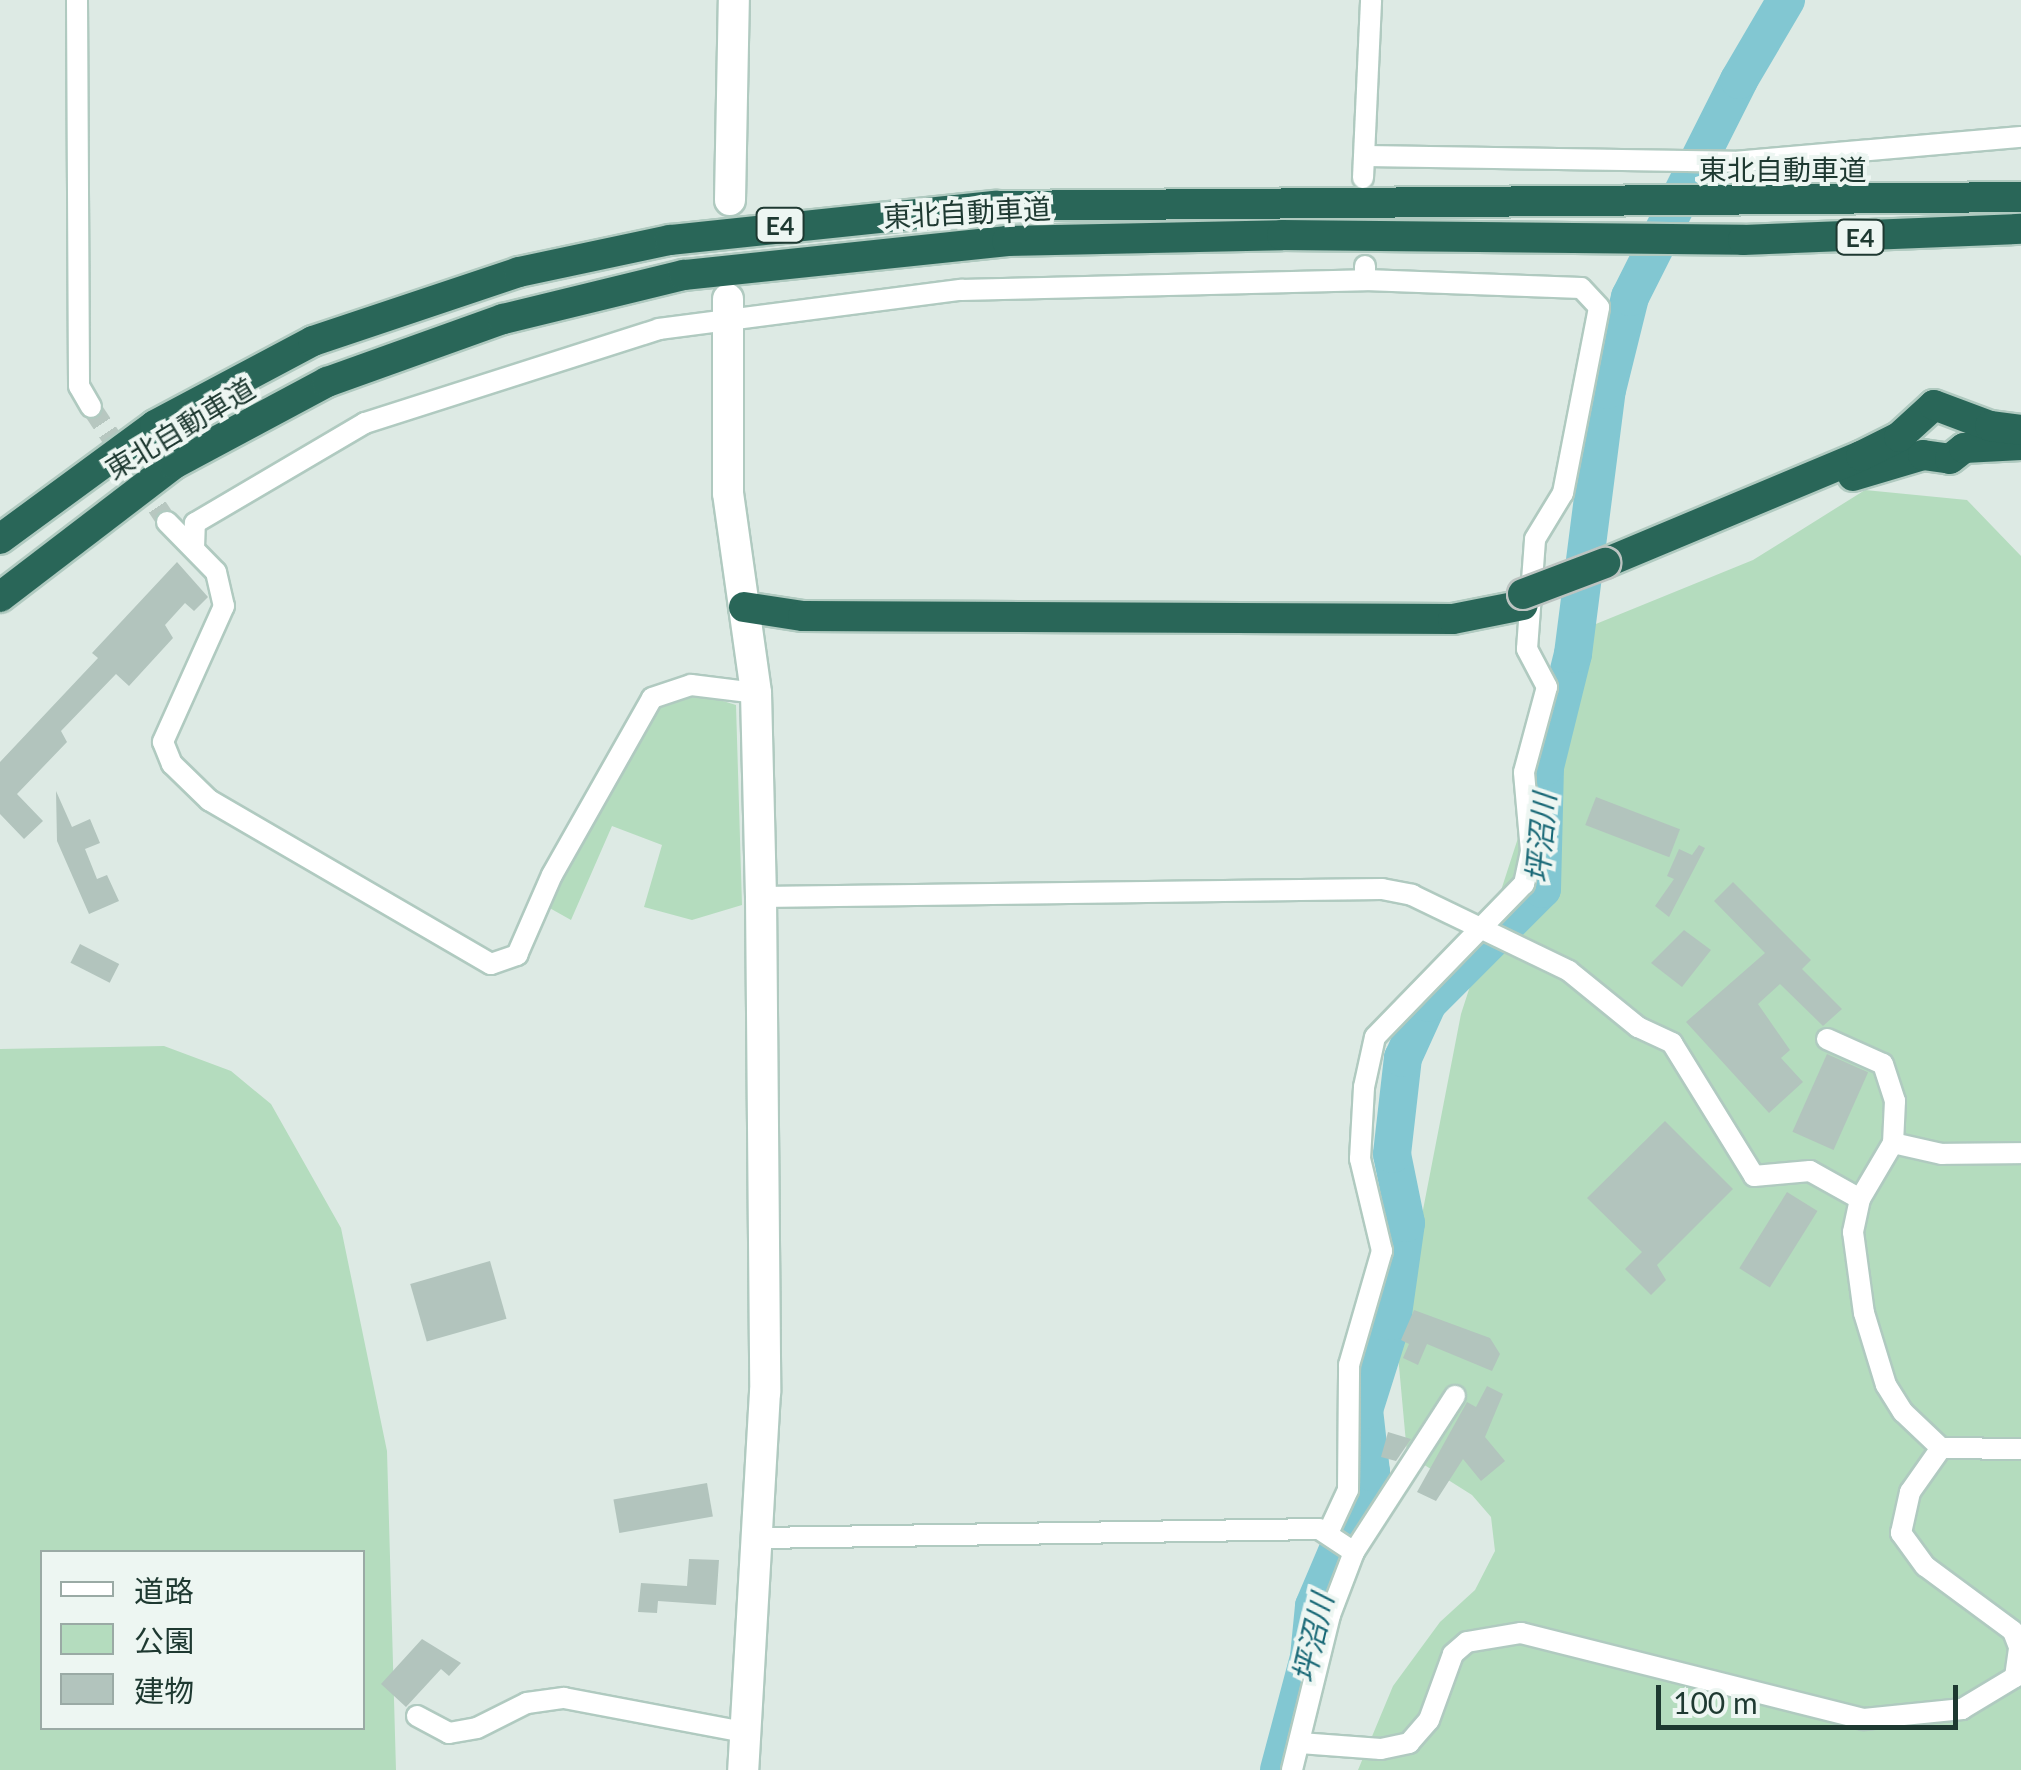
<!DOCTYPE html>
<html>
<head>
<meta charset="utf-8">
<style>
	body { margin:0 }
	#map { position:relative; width:2021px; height:1770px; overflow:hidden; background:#ddeae4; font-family:Lato,"Noto Sans JP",sans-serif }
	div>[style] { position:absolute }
	.green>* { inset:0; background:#b4dcbe }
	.river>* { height:38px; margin:-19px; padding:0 19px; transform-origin:19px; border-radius:19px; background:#82c7d2 }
	.building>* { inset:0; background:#b2c4bd; transform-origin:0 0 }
	.street-tunnel>* { height:20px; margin-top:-10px; transform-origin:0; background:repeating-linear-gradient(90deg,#b7c7c0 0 20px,transparent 0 30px) }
	.roads { filter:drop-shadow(2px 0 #b0cac0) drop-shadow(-2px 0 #b0cac0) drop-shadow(0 2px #b0cac0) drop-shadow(0 -2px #b0cac0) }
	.street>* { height:20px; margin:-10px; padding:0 10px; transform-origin:10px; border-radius:10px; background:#fff }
	.secondary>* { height:30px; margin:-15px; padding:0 15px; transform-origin:15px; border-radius:15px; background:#fff }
	.highway>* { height:30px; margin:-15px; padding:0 15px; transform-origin:15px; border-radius:15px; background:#296658 }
	.bridges { filter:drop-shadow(2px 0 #bcc4c1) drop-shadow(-2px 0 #bcc4c1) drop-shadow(0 2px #bcc4c1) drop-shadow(0 -2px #bcc4c1) }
	.highway-bridge>* { height:30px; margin:-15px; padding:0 15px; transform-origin:15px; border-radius:15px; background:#296658 }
	span { translate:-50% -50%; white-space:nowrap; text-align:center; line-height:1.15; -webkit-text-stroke:8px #edf6f2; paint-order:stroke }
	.shield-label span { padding:2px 8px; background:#edf6f2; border:2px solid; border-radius:8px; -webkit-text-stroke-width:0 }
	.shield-label { font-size:25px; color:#1e3931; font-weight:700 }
	.street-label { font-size:28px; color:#1e3931 }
	.water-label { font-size:30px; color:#186876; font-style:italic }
	.legend { position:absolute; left:40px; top:1550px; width:325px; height:180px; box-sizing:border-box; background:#edf6f2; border:2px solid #9aaaa5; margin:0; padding:12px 18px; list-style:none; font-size:30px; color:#1e3931 }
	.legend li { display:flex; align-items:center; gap:20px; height:50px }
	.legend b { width:50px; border:2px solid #9aaaa5 }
	.scale { position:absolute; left:1656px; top:1685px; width:302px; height:45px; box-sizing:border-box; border:5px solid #1e3931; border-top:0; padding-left:12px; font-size:30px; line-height:35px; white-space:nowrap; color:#1e3931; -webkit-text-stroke:8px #edf6f2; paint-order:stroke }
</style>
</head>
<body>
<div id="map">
	<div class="green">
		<i style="clip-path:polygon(1865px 490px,1967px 500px,2021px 556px,2021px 1770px,1358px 1770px,1393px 1686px,1440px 1622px,1475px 1590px,1495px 1551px,1491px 1517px,1472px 1495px,1407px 1454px,1397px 1344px,1461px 1014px,1586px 628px,1753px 560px)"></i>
		<i style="clip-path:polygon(710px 697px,736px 705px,742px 905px,692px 920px,644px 907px,662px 845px,612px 826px,571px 920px,546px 906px,650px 715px,668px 699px)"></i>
		<i style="clip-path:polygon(evenodd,164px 1046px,231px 1071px,271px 1104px,341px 1228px,387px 1451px,396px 1770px,0 1770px,0 1049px,164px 1046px,42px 1552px,362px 1552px,362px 1728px,42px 1728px,42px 1552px)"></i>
	</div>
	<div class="river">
		<i style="left:1279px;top:1770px;width:117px;rotate:-75.1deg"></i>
		<i style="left:1309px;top:1657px;width:51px;rotate:-84.4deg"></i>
		<i style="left:1314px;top:1606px;width:146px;rotate:-67deg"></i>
		<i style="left:1371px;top:1472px;width:62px;rotate:-96.4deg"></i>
		<i style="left:1364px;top:1410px;width:93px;rotate:-72.5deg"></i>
		<i style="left:1392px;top:1321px;width:99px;rotate:-81.9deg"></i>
		<i style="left:1406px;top:1223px;width:70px;rotate:-101.5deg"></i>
		<i style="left:1392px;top:1154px;width:97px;rotate:-83.5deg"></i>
		<i style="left:1403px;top:1058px;width:60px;rotate:-65.6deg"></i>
		<i style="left:1428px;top:1003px;width:161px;rotate:-45deg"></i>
		<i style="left:1542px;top:889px;width:122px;rotate:-88.6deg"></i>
		<i style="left:1545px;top:767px;width:116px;rotate:-76.1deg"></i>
		<i style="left:1573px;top:654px;width:266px;rotate:-82.7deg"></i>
		<i style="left:1607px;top:390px;width:96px;rotate:-76.1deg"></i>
		<i style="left:1630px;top:297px;width:243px;rotate:-63.3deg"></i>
		<i style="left:1739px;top:80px;width:93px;rotate:-59.6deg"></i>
	</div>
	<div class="building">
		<i style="clip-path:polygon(177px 562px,208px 597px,194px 611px,185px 603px,165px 625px,173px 638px,129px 686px,116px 674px,61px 731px,67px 742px,17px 794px,43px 821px,24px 839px,0 814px,0 762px,98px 658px,92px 653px)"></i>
		<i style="clip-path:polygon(56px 791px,72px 827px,90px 819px,100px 843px,85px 849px,97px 879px,107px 875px,119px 901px,89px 914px,57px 841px)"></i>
		<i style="left:1596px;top:797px;width:90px;height:30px;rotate:21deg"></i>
		<i style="clip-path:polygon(1699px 845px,1705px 848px,1669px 917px,1655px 906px,1674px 879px,1667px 876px,1679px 849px,1692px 855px)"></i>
		<i style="clip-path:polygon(1733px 882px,1811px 960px,1802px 969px,1842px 1009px,1823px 1026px,1780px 984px,1758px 1004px,1790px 1050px,1781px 1058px,1803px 1082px,1769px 1113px,1686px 1022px,1765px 953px,1714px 901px)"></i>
		<i style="clip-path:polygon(1684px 930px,1711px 950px,1682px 987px,1651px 963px)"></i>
		<i style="left:80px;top:944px;width:44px;height:21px;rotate:27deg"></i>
		<i style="left:1827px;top:1054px;width:45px;height:85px;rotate:24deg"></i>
		<i style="clip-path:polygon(1665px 1121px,1733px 1189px,1657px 1265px,1666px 1280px,1651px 1295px,1625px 1269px,1642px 1252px,1587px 1198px)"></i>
		<i style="left:1787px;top:1192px;width:36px;height:90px;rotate:32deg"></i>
		<i style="left:490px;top:1261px;width:60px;height:83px;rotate:74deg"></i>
		<i style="clip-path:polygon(1414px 1310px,1490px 1338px,1500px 1354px,1492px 1371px,1427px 1344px,1418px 1365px,1403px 1358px,1409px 1344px,1401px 1340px)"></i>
		<i style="clip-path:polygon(1487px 1386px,1503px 1394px,1485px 1437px,1505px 1461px,1481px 1481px,1463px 1459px,1436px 1501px,1417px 1492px,1467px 1402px,1476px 1407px)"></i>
		<i style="clip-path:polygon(1388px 1432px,1411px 1439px,1396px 1461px,1381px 1457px)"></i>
		<i style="left:707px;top:1483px;width:34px;height:95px;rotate:80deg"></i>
		<i style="clip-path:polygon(689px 1559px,719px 1560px,716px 1605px,658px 1601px,657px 1613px,638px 1612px,641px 1583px,687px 1586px)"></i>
		<i style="clip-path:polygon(422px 1639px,461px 1663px,449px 1676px,441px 1669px,406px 1707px,381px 1684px)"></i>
	</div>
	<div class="street-tunnel">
		<i style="left:91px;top:407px;width:138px;rotate:56.5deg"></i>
	</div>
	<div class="roads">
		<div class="street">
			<i style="left:77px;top:0;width:386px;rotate:89.7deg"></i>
			<i style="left:79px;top:386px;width:24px;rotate:60deg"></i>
			<i style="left:1366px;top:156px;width:368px;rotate:0.9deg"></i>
			<i style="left:1734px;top:162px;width:288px;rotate:-5deg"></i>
			<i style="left:1363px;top:178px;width:178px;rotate:-87.4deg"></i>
			<i style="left:167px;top:522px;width:70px;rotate:45.6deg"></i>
			<i style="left:216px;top:572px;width:35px;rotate:77deg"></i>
			<i style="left:224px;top:606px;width:149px;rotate:114.2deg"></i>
			<i style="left:163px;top:742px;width:24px;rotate:68deg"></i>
			<i style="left:172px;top:764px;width:52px;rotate:44.2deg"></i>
			<i style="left:209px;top:800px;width:326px;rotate:30.2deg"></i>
			<i style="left:491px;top:964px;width:28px;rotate:-19deg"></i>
			<i style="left:517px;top:955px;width:87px;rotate:-66.4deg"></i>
			<i style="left:552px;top:875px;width:203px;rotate:-60.5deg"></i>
			<i style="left:652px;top:698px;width:41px;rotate:-18.4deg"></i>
			<i style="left:691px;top:685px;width:65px;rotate:7deg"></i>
			<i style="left:194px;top:548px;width:25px;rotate:-88deg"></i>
			<i style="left:195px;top:523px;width:197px;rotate:-30.5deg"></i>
			<i style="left:365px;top:423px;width:309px;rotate:-17.7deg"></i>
			<i style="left:659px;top:329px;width:305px;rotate:-7.4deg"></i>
			<i style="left:961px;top:290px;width:404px;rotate:-1.4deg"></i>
			<i style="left:761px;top:897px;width:621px;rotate:-0.74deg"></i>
			<i style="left:1382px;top:889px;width:31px;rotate:11deg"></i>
			<i style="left:1412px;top:895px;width:174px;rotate:25.8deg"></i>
			<i style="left:1569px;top:971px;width:89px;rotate:39.1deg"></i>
			<i style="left:1638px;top:1027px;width:38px;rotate:25deg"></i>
			<i style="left:1672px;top:1043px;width:156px;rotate:58.3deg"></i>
			<i style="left:1754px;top:1176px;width:56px;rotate:-5.1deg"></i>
			<i style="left:1810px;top:1171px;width:57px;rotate:29.2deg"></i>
			<i style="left:1860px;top:1199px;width:34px;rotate:102deg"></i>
			<i style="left:1853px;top:1232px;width:82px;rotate:82.3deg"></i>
			<i style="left:1864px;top:1313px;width:75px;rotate:73deg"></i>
			<i style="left:1886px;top:1385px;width:32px;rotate:58deg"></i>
			<i style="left:1903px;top:1412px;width:52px;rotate:43.5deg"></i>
			<i style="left:1941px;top:1448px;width:80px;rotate:0.7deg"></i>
			<i style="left:1827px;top:1039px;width:61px;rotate:24.1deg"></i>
			<i style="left:1883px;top:1064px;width:39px;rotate:72deg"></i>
			<i style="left:1895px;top:1101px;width:42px;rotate:92.7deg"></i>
			<i style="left:1860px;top:1199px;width:65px;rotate:-59.5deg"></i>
			<i style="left:1893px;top:1143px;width:50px;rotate:12.7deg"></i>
			<i style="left:1942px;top:1154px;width:79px;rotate:-0.7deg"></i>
			<i style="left:1328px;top:1533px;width:47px;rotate:-65.1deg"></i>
			<i style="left:1348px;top:1490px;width:125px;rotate:-89.5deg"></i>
			<i style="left:1349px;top:1365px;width:119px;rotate:-73.9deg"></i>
			<i style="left:1382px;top:1251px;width:95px;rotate:-103.4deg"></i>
			<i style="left:1360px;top:1159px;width:72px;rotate:-86.8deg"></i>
			<i style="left:1364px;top:1087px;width:51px;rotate:-77.6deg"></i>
			<i style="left:1375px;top:1037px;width:214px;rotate:-45.8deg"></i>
			<i style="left:1524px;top:884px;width:34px;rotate:-78deg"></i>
			<i style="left:1531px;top:851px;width:79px;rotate:-95.1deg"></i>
			<i style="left:1524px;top:772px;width:88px;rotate:-74.9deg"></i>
			<i style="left:1547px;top:687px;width:43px;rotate:-117.8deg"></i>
			<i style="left:1527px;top:649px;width:110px;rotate:-85.8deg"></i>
			<i style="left:1535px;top:539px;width:54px;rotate:-58.7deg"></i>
			<i style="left:1563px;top:493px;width:189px;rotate:-79deg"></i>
			<i style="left:1599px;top:307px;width:26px;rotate:-133deg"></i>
			<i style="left:1581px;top:288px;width:216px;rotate:-177.9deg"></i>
			<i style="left:1365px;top:280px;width:14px;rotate:-90deg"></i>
			<i style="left:759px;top:1538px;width:560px;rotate:-0.92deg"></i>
			<i style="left:1319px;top:1529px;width:42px;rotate:33.3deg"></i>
			<i style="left:1354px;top:1552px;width:67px;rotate:110.9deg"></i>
			<i style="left:1330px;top:1615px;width:160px;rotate:103.8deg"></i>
			<i style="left:1354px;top:1552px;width:186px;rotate:-57.1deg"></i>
			<i style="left:417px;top:1716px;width:36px;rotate:28deg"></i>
			<i style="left:449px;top:1733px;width:28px;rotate:-10deg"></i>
			<i style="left:477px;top:1728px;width:56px;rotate:-26.6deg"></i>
			<i style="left:527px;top:1703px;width:37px;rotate:-8deg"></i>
			<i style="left:564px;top:1698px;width:183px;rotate:10.7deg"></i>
			<i style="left:1300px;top:1743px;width:81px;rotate:4.2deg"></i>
			<i style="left:1381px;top:1749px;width:29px;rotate:-12deg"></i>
			<i style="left:1409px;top:1743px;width:30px;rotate:-49deg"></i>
			<i style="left:1429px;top:1720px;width:70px;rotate:-70deg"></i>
			<i style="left:1453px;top:1654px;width:18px;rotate:-41deg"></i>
			<i style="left:1467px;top:1642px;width:55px;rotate:-9.5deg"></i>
			<i style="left:1521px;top:1633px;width:354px;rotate:14.1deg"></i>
			<i style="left:1864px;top:1719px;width:99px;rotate:-5.8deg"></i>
			<i style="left:1962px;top:1709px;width:62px;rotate:-31.1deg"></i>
			<i style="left:2015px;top:1677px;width:30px;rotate:-82deg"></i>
			<i style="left:2019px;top:1647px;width:17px;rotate:-111deg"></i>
			<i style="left:2013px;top:1631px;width:109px;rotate:-143.5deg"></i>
			<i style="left:1925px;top:1566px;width:41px;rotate:-126deg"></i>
			<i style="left:1901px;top:1533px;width:42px;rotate:-77.6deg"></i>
			<i style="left:1910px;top:1492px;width:54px;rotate:-54.8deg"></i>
		</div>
		<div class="secondary">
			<i style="left:730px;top:200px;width:200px;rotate:-88.9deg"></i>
			<i style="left:728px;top:299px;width:194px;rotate:90deg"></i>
			<i style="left:728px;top:493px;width:202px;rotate:82deg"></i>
			<i style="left:756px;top:693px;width:204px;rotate:88.6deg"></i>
			<i style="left:761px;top:897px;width:495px;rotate:89.5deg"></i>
			<i style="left:765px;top:1392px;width:379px;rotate:93.3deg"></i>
		</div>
		<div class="highway">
			<i style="left:1853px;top:476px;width:73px;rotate:-16.7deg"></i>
			<i style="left:1923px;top:455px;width:27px;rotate:8deg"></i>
			<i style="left:1950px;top:459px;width:18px;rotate:-38deg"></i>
			<i style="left:1964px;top:448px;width:57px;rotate:-3deg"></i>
			<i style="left:0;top:539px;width:192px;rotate:-36.3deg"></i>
			<i style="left:155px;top:425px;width:179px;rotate:-28deg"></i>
			<i style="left:313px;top:341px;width:217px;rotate:-18.5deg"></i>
			<i style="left:519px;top:272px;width:154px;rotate:-12deg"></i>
			<i style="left:670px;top:240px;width:327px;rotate:-6deg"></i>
			<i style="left:995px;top:206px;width:1026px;rotate:-0.5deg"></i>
			<i style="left:1605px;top:563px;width:277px;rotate:-22.7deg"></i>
			<i style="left:1861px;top:456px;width:42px;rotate:-26.6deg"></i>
			<i style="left:1899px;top:437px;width:47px;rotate:-42.4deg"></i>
			<i style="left:1934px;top:405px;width:60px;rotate:20.6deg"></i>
			<i style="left:1990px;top:426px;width:31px;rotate:7deg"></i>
			<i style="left:0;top:597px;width:219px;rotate:-37.4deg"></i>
			<i style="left:174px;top:464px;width:174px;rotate:-28.2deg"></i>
			<i style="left:327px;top:382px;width:187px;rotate:-19.7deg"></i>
			<i style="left:503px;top:319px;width:186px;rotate:-13.7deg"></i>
			<i style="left:684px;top:275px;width:325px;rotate:-6deg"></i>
			<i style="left:1007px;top:241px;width:275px;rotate:-1.2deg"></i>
			<i style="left:1282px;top:235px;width:461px;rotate:0.6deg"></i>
			<i style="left:1743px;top:240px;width:278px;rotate:-2.3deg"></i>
			<i style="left:744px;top:607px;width:60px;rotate:8.7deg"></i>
			<i style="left:803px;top:616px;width:650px;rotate:0.26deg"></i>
			<i style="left:1453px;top:619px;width:71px;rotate:-11.3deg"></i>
		</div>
	</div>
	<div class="bridges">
		<div class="highway-bridge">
			<i style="left:1523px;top:594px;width:88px;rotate:-20.7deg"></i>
		</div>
	</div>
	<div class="shield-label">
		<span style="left:780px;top:225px">E4</span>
		<span style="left:1860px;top:237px">E4</span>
	</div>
	<div class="street-label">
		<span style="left:1783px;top:169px">東北自動車道</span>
		<span style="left:967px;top:212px;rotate:-3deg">東北自動車道</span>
		<span style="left:180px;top:428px;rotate:-31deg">東北自動車道</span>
	</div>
	<div class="water-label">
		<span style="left:1540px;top:838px;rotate:-85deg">坪沼川</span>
		<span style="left:1312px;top:1638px;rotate:-77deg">坪沼川</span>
	</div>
	<ul class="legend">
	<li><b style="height:12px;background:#fff"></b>道路</li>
	<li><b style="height:28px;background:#b4dcbe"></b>公園</li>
	<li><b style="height:28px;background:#b2c4bd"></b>建物</li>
	</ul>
	<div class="scale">100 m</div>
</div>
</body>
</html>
